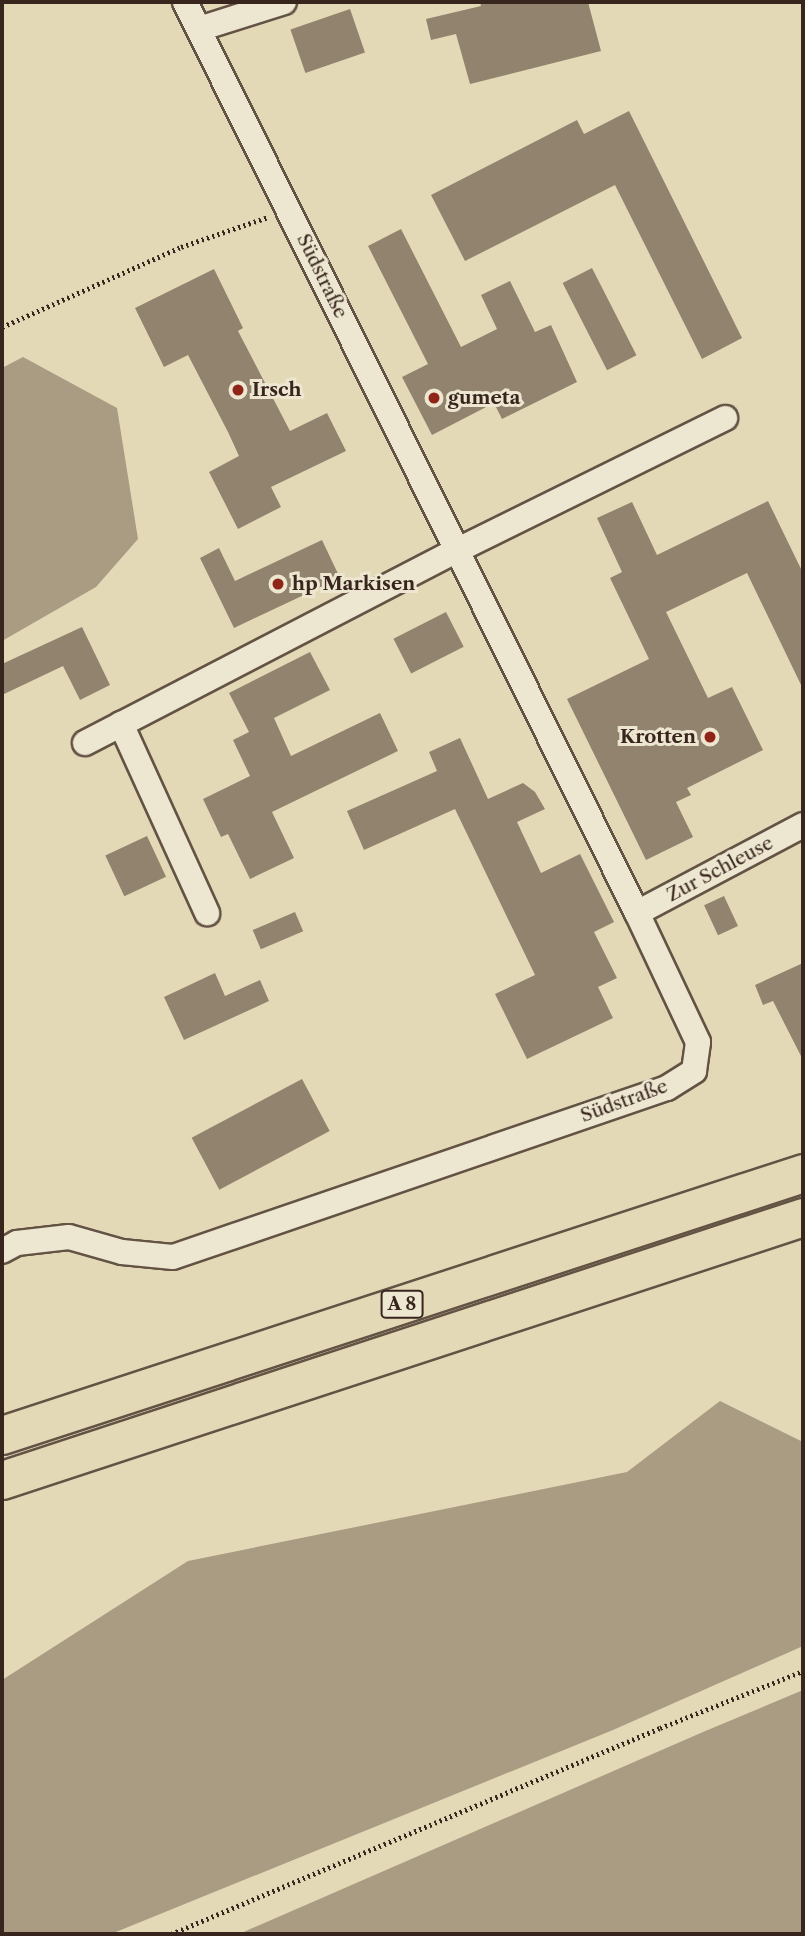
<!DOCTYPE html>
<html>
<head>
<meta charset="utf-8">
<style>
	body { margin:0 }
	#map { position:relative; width:805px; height:1936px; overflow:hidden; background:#e4d9b7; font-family:"Libre Caslon Text",serif }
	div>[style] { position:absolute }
	.water>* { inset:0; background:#aa9c83 }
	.building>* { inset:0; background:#91836e; transform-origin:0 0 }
	.path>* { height:4.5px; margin-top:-2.25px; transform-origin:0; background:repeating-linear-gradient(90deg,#38261e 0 2px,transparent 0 5.5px) }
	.roads { filter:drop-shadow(2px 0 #635344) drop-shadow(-2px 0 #635344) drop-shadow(0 2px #635344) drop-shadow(0 -2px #635344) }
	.minor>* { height:24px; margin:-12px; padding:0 12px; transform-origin:12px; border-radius:12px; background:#ede6d0 }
	.highway>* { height:37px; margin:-18.5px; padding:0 18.5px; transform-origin:18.5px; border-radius:18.5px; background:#e4d9b7 }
	.dots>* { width:19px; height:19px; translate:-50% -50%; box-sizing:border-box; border:4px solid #ede6d0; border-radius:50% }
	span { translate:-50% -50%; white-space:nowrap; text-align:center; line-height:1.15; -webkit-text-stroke:6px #ede6d0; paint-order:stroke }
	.shield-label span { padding:2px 5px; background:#ede6d0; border:2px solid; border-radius:5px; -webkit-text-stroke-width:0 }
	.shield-label { font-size:18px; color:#38261e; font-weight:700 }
	.street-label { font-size:19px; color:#38261e }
	.poi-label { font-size:19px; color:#38261e; font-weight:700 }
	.left { translate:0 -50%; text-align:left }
	.right { translate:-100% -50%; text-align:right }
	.frame { position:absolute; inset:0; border:4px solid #38261e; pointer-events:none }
</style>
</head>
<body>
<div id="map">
	<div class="water">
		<i style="clip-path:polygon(23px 357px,117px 408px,138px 539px,96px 587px,2px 641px,2px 368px)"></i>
		<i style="clip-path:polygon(720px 1401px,803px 1442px,803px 1646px,613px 1730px,111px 1934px,2px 1934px,2px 1680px,188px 1561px,627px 1472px)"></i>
		<i style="clip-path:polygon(803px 1690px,803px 1934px,239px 1934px,703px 1732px)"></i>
	</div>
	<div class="building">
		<i style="clip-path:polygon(480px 2px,588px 2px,601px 51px,470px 84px,456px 34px,431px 40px,426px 19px,481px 6px)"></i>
		<i style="left:350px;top:9px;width:46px;height:63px;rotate:71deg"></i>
		<i style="clip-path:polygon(629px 111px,742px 338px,702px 359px,615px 185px,465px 261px,431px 195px,577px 120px,584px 134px)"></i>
		<i style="clip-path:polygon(401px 229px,461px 347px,497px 329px,481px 295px,510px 281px,535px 332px,551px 325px,577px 382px,502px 419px,494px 403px,432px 435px,402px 377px,428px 364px,368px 246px)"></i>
		<i style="left:592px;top:268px;width:98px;height:33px;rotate:63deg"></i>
		<i style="clip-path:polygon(214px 269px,243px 328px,238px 331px,290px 431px,327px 413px,346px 451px,271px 487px,281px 507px,238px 529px,209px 472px,239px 456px,228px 432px,188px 355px,164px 367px,135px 308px)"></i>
		<i style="clip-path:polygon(768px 501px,803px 573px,803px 689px,747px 573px,666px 612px,708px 698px,732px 687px,763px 750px,687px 788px,691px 795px,676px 802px,693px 837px,646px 860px,567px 699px,649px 659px,610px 578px,622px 572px,597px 518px,632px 502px,657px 555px)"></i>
		<i style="clip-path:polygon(322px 540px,340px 578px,234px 628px,200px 558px,219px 548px,235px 581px)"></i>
		<i style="left:446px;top:612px;width:39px;height:59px;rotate:63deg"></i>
		<i style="clip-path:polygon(82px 627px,110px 685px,80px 700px,63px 666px,2px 695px,2px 664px)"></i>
		<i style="clip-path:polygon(310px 652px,330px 690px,274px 718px,291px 756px,380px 713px,398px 751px,272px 812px,294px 858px,250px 879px,228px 834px,221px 837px,203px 799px,250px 776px,233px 740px,249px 732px,229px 693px)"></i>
		<i style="clip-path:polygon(460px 738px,488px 799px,523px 783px,535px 792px,545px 809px,517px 822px,541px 873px,580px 854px,614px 922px,594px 932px,617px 978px,598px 987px,613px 1018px,527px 1059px,495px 994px,535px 975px,455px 809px,364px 850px,347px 811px,437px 771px,429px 752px)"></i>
		<i style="left:147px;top:836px;width:45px;height:46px;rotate:65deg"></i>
		<i style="left:724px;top:896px;width:33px;height:22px;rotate:65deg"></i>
		<i style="left:295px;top:912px;width:21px;height:46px;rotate:67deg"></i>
		<i style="clip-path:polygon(803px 963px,803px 1060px,773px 1001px,763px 1005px,755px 985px)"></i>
		<i style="clip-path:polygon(215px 973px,225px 996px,260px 980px,269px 1001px,184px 1040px,164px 997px)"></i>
		<i style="left:302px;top:1079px;width:59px;height:125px;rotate:62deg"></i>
	</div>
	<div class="path">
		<i style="left:2px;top:327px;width:196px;rotate:-24.1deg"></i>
		<i style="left:181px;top:247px;width:92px;rotate:-19deg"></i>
		<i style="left:171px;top:1934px;width:531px;rotate:-22.84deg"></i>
		<i style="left:660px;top:1728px;width:154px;rotate:-21.7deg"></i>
	</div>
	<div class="roads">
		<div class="minor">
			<i style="left:199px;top:29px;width:89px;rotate:-17.6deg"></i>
			<i style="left:121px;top:724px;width:208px;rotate:65.5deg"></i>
			<i style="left:85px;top:743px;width:420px;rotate:-27.4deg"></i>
			<i style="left:458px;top:550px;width:298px;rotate:-26.3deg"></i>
			<i style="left:637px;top:913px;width:188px;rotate:-27.9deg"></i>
			<i style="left:2px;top:1251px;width:17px;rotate:-28deg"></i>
			<i style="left:17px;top:1243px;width:52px;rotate:-6.6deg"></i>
			<i style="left:69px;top:1237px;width:55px;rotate:15.8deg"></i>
			<i style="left:122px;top:1252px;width:51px;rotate:5.6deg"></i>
			<i style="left:173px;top:1257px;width:522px;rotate:-18.89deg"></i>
			<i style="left:667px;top:1088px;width:32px;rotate:-32deg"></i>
			<i style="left:694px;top:1071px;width:29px;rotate:-82deg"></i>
			<i style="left:698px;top:1042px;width:143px;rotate:-115.3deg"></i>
			<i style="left:637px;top:913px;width:1017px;rotate:-116.39deg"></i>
		</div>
		<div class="highway">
			<i style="left:2px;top:1435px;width:843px;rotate:-18.11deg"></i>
			<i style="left:2px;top:1480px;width:843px;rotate:-18.18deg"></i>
		</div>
	</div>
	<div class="dots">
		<i style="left:238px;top:390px;background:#8f2418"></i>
		<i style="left:434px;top:398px;background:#8f2418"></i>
		<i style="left:278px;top:584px;background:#8f2418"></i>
		<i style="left:710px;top:737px;background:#8f2418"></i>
	</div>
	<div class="shield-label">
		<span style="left:402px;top:1304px">A 8</span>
	</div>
	<div class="street-label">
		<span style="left:322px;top:276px;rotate:64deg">Südstraße</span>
		<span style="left:720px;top:869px;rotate:-28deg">Zur Schleuse</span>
		<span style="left:624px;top:1101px;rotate:-20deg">Südstraße</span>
	</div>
	<div class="poi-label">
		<span class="left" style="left:252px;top:390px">Irsch</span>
		<span class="left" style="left:448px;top:398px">gumeta</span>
		<span class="left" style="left:292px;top:584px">hp Markisen</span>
		<span class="right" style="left:696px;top:737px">Krotten</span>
	</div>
	<div class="frame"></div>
</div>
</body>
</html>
